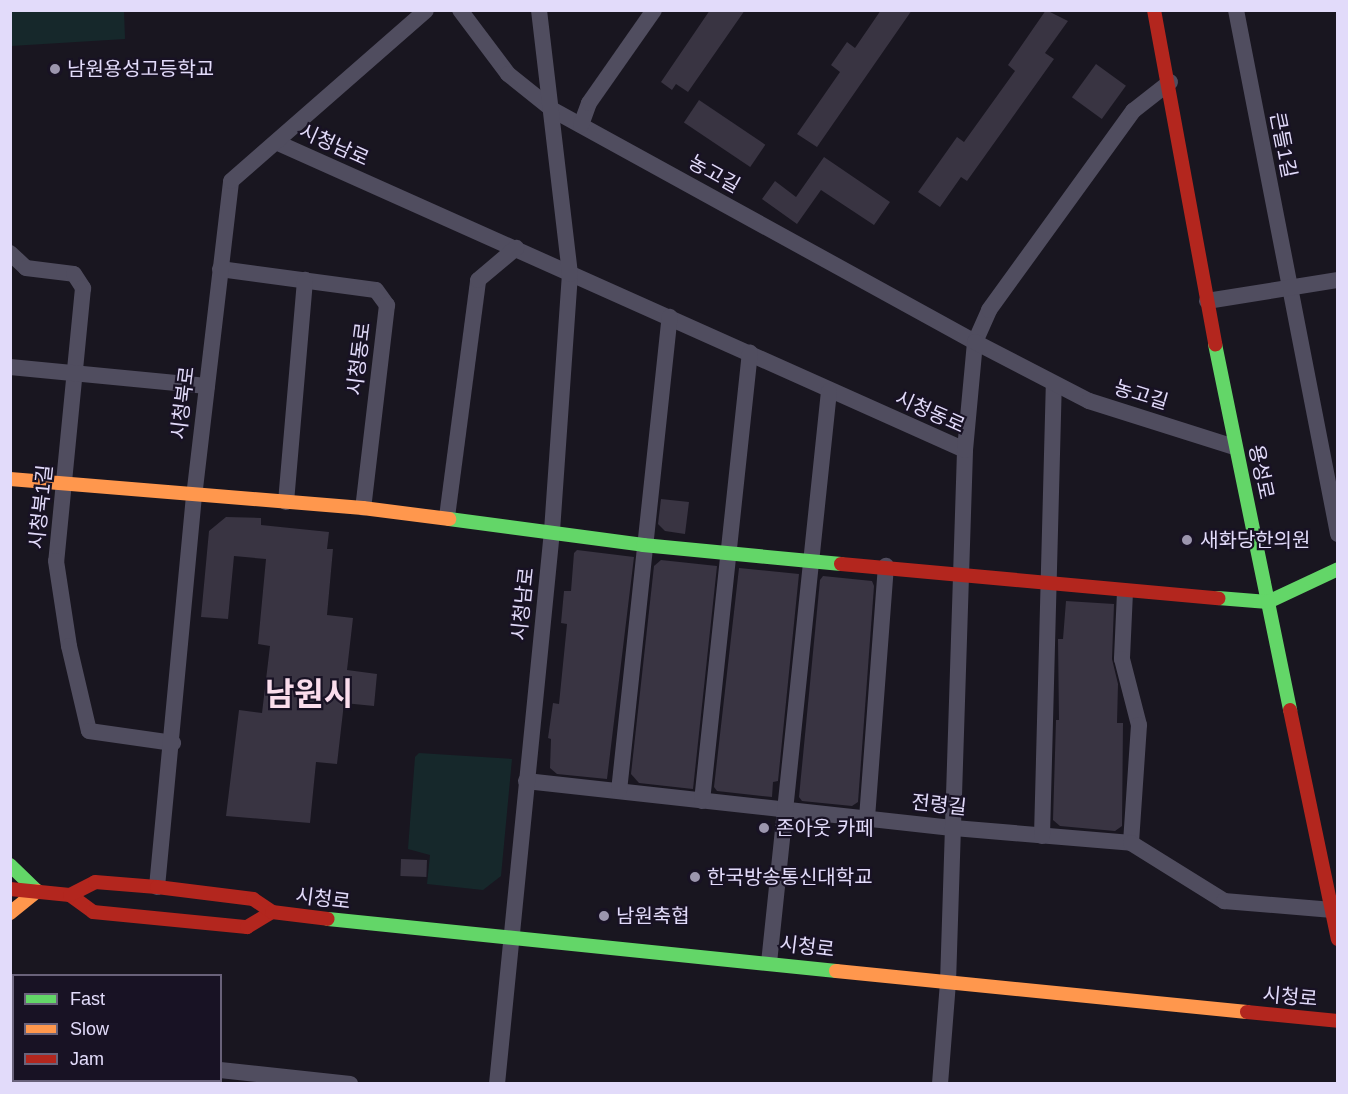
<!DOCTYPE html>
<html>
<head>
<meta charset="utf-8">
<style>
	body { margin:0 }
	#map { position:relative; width:1348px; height:1094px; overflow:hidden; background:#191620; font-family:Arial,"Noto Sans KR",sans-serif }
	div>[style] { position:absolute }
	.green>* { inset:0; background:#16282b }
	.building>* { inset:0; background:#393442; transform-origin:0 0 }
	.street>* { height:16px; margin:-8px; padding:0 8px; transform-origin:8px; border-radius:8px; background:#504d5f }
	.fast>* { height:14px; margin:-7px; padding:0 7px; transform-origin:7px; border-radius:7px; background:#63d668 }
	.slow>* { height:14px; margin:-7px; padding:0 7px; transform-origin:7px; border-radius:7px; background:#ff974d }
	.jam>* { height:14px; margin:-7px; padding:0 7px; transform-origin:7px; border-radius:7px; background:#b3261e }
	.dots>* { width:16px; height:16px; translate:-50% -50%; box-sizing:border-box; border:3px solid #181224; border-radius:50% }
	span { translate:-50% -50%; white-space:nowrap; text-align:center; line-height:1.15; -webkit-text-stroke:4.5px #181224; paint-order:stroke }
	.poi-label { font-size:20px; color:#e2dbfa }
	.left { translate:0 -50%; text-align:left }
	.street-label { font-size:20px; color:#e2dbfa }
	.town-label { font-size:32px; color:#faddec; font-weight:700 }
	.frame { position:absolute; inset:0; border:12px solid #e2dbfa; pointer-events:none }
	.legend { position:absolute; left:12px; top:974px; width:210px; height:108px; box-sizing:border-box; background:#181224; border:2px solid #69627a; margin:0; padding:8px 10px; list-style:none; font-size:18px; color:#e2dbfa }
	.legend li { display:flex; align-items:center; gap:12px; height:30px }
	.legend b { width:30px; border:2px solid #69627a }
</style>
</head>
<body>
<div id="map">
	<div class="green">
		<i style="clip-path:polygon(11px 10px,124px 11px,125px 39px,11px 46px)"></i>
		<i style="clip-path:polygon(419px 753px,512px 759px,501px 876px,483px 890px,427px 884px,430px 855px,408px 849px,415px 757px)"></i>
	</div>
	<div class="building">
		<i style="clip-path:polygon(710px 10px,745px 10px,688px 92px,676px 84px,672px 90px,661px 82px)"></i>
		<i style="clip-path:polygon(881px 10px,912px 10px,817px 147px,797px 134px,840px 72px,831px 65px,847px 42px,855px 48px)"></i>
		<i style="clip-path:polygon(1046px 10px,1068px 21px,1045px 53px,1054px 59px,967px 181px,961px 177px,940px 207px,918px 192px,957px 137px,964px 142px,1015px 71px,1008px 65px)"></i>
		<i style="left:1096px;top:64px;width:37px;height:41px;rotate:36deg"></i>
		<i style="left:699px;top:100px;width:80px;height:27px;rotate:34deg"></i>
		<i style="clip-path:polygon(824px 157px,890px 202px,874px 225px,821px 190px,797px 224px,762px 199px,775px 181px,796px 197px)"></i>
		<i style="clip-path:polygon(661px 499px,689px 502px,685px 534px,665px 531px,658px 524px)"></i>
		<i style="clip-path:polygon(226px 517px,261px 518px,261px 525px,329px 532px,327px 549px,333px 549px,327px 615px,353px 618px,347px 670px,377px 674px,374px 706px,344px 703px,337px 764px,316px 762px,310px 823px,226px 816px,239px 710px,262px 713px,270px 646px,258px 644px,266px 559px,234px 556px,228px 619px,201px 617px,209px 531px)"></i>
		<i style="clip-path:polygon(577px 550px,634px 557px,607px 779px,557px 774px,550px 768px,551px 739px,548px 738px,553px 703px,559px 704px,567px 624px,561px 623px,564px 591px,571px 591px,574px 553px)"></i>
		<i style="clip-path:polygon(661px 560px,717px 566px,693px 789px,639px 783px,631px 774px,654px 566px)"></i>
		<i style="clip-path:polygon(739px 568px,799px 574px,778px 781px,773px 782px,772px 797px,717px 791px,714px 787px)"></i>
		<i style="clip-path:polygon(823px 576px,872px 581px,874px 586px,858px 802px,852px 806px,802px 801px,799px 797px,820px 580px)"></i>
		<i style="clip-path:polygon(1066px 601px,1114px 604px,1112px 659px,1118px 684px,1117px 723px,1123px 723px,1122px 826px,1115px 831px,1060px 826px,1053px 820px,1056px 720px,1059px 720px,1058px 639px,1063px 639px)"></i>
		<i style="left:401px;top:859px;width:26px;height:17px;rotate:2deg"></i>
	</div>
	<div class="street">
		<i style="left:460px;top:10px;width:80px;rotate:53.1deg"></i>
		<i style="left:508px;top:74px;width:58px;rotate:38.7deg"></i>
		<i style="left:553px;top:110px;width:482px;rotate:28.8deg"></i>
		<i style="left:975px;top:342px;width:35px;rotate:-66deg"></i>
		<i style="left:989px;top:310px;width:246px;rotate:-54.1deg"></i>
		<i style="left:1133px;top:111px;width:47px;rotate:-38.1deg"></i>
		<i style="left:1236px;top:10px;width:534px;rotate:78.98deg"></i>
		<i style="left:581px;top:125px;width:23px;rotate:-70deg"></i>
		<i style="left:589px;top:103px;width:113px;rotate:-55deg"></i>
		<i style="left:278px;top:143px;width:752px;rotate:24.08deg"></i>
		<i style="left:10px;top:253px;width:22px;rotate:43deg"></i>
		<i style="left:26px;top:268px;width:48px;rotate:7.1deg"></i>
		<i style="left:74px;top:274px;width:17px;rotate:57deg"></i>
		<i style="left:83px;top:288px;width:274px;rotate:95.6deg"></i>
		<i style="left:56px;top:561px;width:86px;rotate:81.3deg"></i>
		<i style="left:69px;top:646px;width:87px;rotate:76.8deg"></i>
		<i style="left:89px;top:731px;width:85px;rotate:8.1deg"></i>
		<i style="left:220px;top:269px;width:157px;rotate:7.7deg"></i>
		<i style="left:376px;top:290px;width:19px;rotate:54deg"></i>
		<i style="left:387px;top:305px;width:204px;rotate:96.7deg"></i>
		<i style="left:1207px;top:301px;width:133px;rotate:-9.1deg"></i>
		<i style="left:10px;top:367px;width:198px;rotate:5.5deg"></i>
		<i style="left:286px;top:502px;width:223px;rotate:-85.1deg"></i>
		<i style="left:447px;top:517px;width:239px;rotate:-82.5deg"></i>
		<i style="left:478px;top:280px;width:50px;rotate:-40.1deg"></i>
		<i style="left:1125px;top:592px;width:67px;rotate:92.6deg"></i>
		<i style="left:1122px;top:659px;width:68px;rotate:75.6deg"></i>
		<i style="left:1139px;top:725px;width:118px;rotate:93.9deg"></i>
		<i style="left:526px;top:781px;width:431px;rotate:6.3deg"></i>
		<i style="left:954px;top:828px;width:178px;rotate:4.8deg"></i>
		<i style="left:1131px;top:843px;width:110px;rotate:31.9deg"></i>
		<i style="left:1224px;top:901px;width:109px;rotate:4.7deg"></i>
		<i style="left:619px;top:791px;width:477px;rotate:-83.9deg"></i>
		<i style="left:702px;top:801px;width:451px;rotate:-83.9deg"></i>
		<i style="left:867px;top:818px;width:253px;rotate:-85.7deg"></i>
		<i style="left:1042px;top:836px;width:450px;rotate:-88.5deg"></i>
		<i style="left:157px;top:887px;width:392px;rotate:-84.6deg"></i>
		<i style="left:194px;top:497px;width:318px;rotate:-83.3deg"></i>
		<i style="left:231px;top:181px;width:259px;rotate:-41.2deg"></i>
		<i style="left:769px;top:963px;width:575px;rotate:-84.01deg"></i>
		<i style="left:220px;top:1070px;width:131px;rotate:6.1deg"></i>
		<i style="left:104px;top:1084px;width:4px;rotate:-90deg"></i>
		<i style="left:497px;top:1084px;width:556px;rotate:-84.32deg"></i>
		<i style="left:552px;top:531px;width:258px;rotate:-86deg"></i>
		<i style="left:570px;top:274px;width:266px;rotate:-96.7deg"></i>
		<i style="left:940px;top:1084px;width:101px;rotate:-85.5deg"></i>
		<i style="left:948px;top:983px;width:533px;rotate:-88.17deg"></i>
		<i style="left:965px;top:450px;width:108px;rotate:-84.7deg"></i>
		<i style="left:975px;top:342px;width:128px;rotate:27.4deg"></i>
		<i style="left:1089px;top:401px;width:152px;rotate:17.6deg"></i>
	</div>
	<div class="fast">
		<i style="left:1215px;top:344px;width:374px;rotate:78.4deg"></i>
		<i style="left:449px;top:519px;width:196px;rotate:7.6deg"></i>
		<i style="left:643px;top:545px;width:199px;rotate:5.5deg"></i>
		<i style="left:1218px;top:598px;width:50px;rotate:4.6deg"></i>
		<i style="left:1268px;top:602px;width:77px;rotate:-25.2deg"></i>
		<i style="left:10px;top:865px;width:37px;rotate:44deg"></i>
		<i style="left:328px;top:919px;width:511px;rotate:5.84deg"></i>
	</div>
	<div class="slow">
		<i style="left:10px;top:479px;width:354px;rotate:4.7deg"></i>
		<i style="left:363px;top:508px;width:87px;rotate:7.3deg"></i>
		<i style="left:10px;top:913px;width:35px;rotate:-39deg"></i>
		<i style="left:836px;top:971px;width:413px;rotate:5.7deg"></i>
	</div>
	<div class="jam">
		<i style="left:1154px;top:10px;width:340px;rotate:79.6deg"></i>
		<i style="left:841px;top:564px;width:379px;rotate:5.2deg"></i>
		<i style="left:1290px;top:710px;width:234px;rotate:78.2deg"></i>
		<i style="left:10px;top:889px;width:60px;rotate:5.7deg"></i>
		<i style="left:70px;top:895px;width:29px;rotate:36deg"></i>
		<i style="left:93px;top:912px;width:155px;rotate:5.6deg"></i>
		<i style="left:247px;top:927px;width:29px;rotate:-31deg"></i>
		<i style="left:70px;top:895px;width:28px;rotate:-27deg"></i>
		<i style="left:95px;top:882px;width:62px;rotate:4.6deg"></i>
		<i style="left:157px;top:887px;width:97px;rotate:7.1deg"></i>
		<i style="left:253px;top:899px;width:23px;rotate:34deg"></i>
		<i style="left:272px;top:912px;width:56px;rotate:7.1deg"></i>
		<i style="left:1247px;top:1012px;width:91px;rotate:5.6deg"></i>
	</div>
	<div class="dots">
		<i style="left:55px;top:69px;background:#9c96ae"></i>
		<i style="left:1187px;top:540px;background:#9c96ae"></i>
		<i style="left:764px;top:828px;background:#9c96ae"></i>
		<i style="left:695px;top:877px;background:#9c96ae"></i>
		<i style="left:604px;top:916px;background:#9c96ae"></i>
	</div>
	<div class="poi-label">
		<span class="left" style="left:67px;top:69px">남원용성고등학교</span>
		<span class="left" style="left:1200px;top:540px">새화당한의원</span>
		<span class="left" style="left:776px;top:828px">존아웃 카페</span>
		<span class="left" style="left:707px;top:877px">한국방송통신대학교</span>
		<span class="left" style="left:616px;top:916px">남원축협</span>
	</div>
	<div class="street-label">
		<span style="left:334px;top:145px;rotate:24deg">시청남로</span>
		<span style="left:1283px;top:145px;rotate:79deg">큰들1길</span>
		<span style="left:714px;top:174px;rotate:29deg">농고길</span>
		<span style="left:359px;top:359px;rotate:-83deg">시청동로</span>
		<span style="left:1141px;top:395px;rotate:17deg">농고길</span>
		<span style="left:183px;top:403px;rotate:-83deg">시청북로</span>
		<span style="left:930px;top:412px;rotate:24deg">시청동로</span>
		<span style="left:1261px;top:472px;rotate:78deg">용성로</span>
		<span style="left:41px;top:507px;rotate:-84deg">시청북1길</span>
		<span style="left:523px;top:604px;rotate:-84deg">시청남로</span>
		<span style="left:939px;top:805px;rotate:6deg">전령길</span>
		<span style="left:323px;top:899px;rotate:7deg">시청로</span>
		<span style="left:807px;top:947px;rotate:7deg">시청로</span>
		<span style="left:1290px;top:997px;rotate:5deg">시청로</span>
	</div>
	<div class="town-label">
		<span style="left:309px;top:694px">남원시</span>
	</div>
	<div class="frame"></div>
	<ul class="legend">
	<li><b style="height:8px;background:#63d668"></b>Fast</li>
	<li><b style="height:8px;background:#ff974d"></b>Slow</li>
	<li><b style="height:8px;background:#b3261e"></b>Jam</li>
	</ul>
</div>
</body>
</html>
